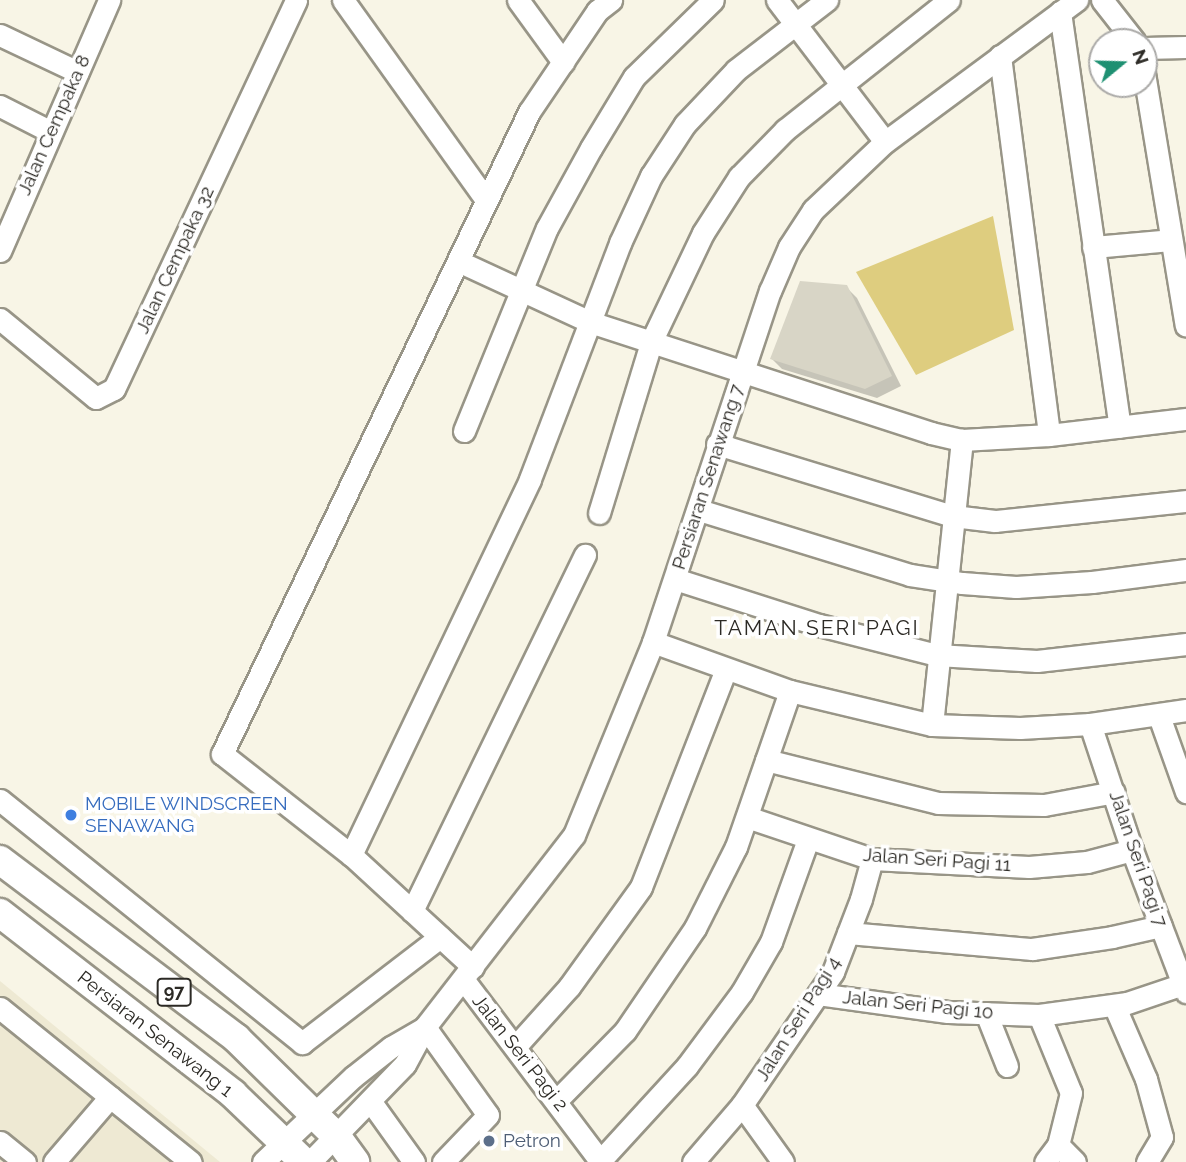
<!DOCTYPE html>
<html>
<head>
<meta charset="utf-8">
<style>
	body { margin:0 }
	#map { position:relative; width:1186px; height:1162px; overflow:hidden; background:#f8f5e6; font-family:Raleway,sans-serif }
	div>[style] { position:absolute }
	.built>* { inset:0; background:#eee9d3 }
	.green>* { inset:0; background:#decd7f }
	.shadow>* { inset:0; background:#0003 }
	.building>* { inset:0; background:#d8d5c6 }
	.roads { filter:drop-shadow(2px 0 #989587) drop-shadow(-2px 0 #989587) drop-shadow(0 2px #989587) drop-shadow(0 -2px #989587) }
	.minor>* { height:21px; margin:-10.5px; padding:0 10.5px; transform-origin:10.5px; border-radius:10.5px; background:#fff }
	.major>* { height:28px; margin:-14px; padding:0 14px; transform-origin:14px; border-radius:14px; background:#fff }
	.dots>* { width:19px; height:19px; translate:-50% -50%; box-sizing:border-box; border:4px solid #fff; border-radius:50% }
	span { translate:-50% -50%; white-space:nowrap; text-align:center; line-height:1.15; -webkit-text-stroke:7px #fff; paint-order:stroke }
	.shield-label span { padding:2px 5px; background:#fff; border:2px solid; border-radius:5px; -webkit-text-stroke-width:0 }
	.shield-label { font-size:18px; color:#2c2a25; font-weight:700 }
	.street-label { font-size:19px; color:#2c2a25 }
	.shop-label { font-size:19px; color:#366cbe }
	.left { translate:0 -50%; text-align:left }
	.service-label { font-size:19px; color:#4e5e75 }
	.neighbourhood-label { font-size:21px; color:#2c2a25; letter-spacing:2px }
	.north { position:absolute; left:1088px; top:28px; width:70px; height:70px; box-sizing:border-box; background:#fff; border:2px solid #abaaa8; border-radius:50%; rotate:71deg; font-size:19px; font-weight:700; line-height:28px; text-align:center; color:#2c2a25 }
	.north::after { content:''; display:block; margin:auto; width:24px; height:32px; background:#1e9072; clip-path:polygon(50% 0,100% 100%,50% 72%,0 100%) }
</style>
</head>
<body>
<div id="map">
	<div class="built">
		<i style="clip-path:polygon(0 981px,220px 1162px,0 1162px)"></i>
	</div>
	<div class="green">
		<i style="clip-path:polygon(993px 216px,1014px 330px,916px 375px,856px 272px)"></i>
	</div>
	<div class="shadow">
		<i style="clip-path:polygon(846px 287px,857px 298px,901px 386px,877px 398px,782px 369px,772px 359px)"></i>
	</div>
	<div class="building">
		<i style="clip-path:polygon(800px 281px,847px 285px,892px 376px,865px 389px,770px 359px)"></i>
	</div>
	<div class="roads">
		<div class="minor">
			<i style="left:343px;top:0;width:246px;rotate:54.4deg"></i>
			<i style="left:518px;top:0;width:77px;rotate:54deg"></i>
			<i style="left:777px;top:0;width:178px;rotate:52.7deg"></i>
			<i style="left:1102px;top:0;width:53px;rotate:51.8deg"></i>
			<i style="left:1060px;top:12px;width:419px;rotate:81.8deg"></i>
			<i style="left:0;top:35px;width:86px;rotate:25.4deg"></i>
			<i style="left:1144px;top:48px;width:42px;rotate:-1.4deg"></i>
			<i style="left:1000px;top:56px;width:382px;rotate:82.6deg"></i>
			<i style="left:1144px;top:73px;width:256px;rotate:80.6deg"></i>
			<i style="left:0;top:106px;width:55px;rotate:27deg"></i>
			<i style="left:1093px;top:247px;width:78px;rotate:-5.1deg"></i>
			<i style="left:0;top:251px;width:274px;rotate:-66.5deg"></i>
			<i style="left:458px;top:261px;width:145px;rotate:24.8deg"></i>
			<i style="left:590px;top:322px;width:359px;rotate:18deg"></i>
			<i style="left:931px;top:433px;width:32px;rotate:13deg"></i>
			<i style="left:962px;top:440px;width:87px;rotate:-3.3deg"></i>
			<i style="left:1049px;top:435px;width:138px;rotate:-6.7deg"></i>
			<i style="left:0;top:319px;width:124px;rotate:39.5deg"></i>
			<i style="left:96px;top:398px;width:20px;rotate:-27deg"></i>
			<i style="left:114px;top:389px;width:429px;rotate:-64.9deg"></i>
			<i style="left:464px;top:431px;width:219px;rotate:-67.8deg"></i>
			<i style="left:547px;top:228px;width:91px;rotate:-61.2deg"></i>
			<i style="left:591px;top:148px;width:83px;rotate:-58.8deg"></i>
			<i style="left:634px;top:77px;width:110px;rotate:-44.3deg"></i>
			<i style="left:717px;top:444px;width:247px;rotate:17deg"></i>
			<i style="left:953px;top:516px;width:42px;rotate:6.8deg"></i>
			<i style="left:995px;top:521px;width:192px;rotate:-6deg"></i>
			<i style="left:699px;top:510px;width:221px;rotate:17.1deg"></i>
			<i style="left:910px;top:575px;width:53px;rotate:8.7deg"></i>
			<i style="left:962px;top:583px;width:54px;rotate:4.2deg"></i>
			<i style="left:1016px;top:587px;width:76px;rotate:-3.8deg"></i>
			<i style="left:1092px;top:582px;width:95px;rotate:-7.3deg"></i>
			<i style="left:599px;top:513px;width:181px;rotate:-73deg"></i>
			<i style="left:652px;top:340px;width:119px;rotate:-64.5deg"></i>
			<i style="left:703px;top:233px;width:67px;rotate:-57.3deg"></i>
			<i style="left:739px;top:177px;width:66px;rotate:-45.6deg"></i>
			<i style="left:785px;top:130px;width:209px;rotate:-38.4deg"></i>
			<i style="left:675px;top:579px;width:151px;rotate:17.7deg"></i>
			<i style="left:819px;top:625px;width:122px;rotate:14.3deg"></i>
			<i style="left:937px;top:655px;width:100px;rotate:3.4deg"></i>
			<i style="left:1037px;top:661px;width:150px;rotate:-6.5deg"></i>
			<i style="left:653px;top:642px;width:145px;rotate:19.7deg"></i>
			<i style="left:790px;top:691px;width:146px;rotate:13.5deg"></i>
			<i style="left:932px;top:725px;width:88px;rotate:2deg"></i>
			<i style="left:1020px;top:728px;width:70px;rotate:-3.3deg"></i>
			<i style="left:1090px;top:724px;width:97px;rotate:-8.3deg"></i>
			<i style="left:1159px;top:716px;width:81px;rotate:70.4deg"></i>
			<i style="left:1090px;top:724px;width:133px;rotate:71.6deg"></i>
			<i style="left:1132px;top:850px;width:152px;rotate:69.2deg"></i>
			<i style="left:932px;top:725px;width:287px;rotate:-84deg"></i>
			<i style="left:766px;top:760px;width:177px;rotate:14deg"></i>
			<i style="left:938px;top:803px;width:106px;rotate:1.1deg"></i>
			<i style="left:1044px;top:805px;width:71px;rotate:-10.5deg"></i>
			<i style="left:0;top:800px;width:388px;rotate:38.8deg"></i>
			<i style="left:302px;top:1043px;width:174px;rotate:-37.5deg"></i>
			<i style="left:747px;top:817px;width:132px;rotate:18.6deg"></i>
			<i style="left:872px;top:859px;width:157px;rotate:2.9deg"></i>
			<i style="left:1029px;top:867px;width:58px;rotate:-4.9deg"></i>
			<i style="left:1087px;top:862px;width:47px;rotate:-14.9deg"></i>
			<i style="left:351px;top:855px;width:416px;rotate:-64.5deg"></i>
			<i style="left:530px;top:479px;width:253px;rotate:-69.1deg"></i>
			<i style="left:620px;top:243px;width:74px;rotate:-65.2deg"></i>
			<i style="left:651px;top:176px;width:62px;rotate:-56.8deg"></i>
			<i style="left:685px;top:124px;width:74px;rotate:-46.6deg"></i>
			<i style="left:736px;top:70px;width:115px;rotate:-37.6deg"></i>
			<i style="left:412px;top:911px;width:396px;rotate:-64.1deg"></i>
			<i style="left:848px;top:933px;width:185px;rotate:5deg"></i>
			<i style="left:1032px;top:949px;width:81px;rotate:-8.5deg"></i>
			<i style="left:1112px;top:937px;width:50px;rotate:-12.7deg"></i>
			<i style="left:473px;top:967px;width:166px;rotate:-137.4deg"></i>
			<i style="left:351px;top:855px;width:164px;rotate:-141.9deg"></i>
			<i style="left:222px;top:754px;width:712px;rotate:-64.44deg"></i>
			<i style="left:529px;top:112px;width:122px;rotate:-56deg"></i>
			<i style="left:597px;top:11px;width:18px;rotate:-38deg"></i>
			<i style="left:463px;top:979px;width:229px;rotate:53deg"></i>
			<i style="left:818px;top:994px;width:131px;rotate:7.9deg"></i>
			<i style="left:948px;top:1012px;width:91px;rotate:1.9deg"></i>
			<i style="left:1039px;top:1015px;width:89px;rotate:-7.8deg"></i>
			<i style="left:1127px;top:1003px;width:59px;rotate:-18.7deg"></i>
			<i style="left:1114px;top:1005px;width:81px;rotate:66.6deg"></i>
			<i style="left:1146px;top:1079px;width:60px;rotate:74.6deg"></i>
			<i style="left:1162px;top:1137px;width:29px;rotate:121deg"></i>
			<i style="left:0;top:1008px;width:245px;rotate:38.9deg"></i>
			<i style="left:986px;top:1013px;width:57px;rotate:68.4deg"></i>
			<i style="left:1039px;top:1015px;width:84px;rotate:67.7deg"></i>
			<i style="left:1071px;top:1093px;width:54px;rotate:104deg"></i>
			<i style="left:1058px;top:1145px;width:21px;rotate:127deg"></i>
			<i style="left:425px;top:1027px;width:108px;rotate:54.4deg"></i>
			<i style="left:488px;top:1115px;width:65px;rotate:133.8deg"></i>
			<i style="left:515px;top:1047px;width:81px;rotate:-48deg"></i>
			<i style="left:569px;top:987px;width:123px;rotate:-54.2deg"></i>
			<i style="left:641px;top:887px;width:234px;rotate:-68.7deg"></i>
			<i style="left:557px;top:1100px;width:97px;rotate:-45.4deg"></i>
			<i style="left:625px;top:1031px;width:125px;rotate:-55.8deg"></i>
			<i style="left:695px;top:928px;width:91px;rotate:-63.2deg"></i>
			<i style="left:736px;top:847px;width:165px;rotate:-70.9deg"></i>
			<i style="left:371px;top:1102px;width:74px;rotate:54.4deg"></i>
			<i style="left:742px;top:1105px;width:70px;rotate:54.3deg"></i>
			<i style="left:0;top:1142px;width:32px;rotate:39deg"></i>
			<i style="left:1058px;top:1145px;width:24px;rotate:45deg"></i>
			<i style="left:600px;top:1161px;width:129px;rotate:-47.5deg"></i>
			<i style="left:687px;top:1066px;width:92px;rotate:-53.4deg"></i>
			<i style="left:742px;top:992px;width:58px;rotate:-59.9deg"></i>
			<i style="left:771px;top:942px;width:109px;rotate:-70.2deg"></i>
			<i style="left:54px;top:1162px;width:86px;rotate:-49.3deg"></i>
			<i style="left:263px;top:1162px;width:124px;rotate:-43.4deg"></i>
			<i style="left:353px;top:1077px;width:48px;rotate:-38.3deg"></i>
			<i style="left:391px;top:1047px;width:39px;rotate:-30deg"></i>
			<i style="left:310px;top:1162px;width:136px;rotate:-45.9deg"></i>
			<i style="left:405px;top:1064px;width:42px;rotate:-61.6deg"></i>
			<i style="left:425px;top:1027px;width:243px;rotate:-52.2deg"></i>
			<i style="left:574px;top:835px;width:209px;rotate:-67.7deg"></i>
			<i style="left:653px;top:642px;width:370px;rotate:-71.6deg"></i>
			<i style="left:770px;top:291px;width:48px;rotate:-66.6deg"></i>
			<i style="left:789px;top:247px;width:44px;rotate:-57deg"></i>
			<i style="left:813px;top:210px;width:99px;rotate:-43.4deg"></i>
			<i style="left:885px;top:142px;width:239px;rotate:-36.5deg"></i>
			<i style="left:693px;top:1162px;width:75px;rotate:-49.3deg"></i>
			<i style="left:742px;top:1105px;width:161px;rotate:-55.6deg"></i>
			<i style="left:833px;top:972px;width:78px;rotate:-69deg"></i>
			<i style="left:861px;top:899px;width:41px;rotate:-74.6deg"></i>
		</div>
		<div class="major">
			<i style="left:0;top:860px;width:296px;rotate:37deg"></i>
			<i style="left:236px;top:1038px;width:141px;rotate:44.4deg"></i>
			<i style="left:337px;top:1137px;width:31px;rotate:54deg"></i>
			<i style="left:0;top:913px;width:295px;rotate:37.8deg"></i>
			<i style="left:233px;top:1094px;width:98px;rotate:43.8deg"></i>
		</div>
	</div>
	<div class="dots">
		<i style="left:71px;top:815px;background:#3f7fe0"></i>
		<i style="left:489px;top:1141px;background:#5c6f8a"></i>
	</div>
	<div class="shield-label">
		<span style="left:174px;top:992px">97</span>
	</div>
	<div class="street-label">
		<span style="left:54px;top:125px;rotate:-66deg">Jalan Cempaka 8</span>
		<span style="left:175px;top:260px;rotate:-65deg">Jalan Cempaka 32</span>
		<span style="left:708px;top:477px;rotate:-72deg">Persiaran Senawang 7</span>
		<span style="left:1138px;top:859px;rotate:71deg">Jalan Seri Pagi 7</span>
		<span style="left:937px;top:860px;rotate:4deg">Jalan Seri Pagi 11</span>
		<span style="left:918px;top:1005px;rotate:6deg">Jalan Seri Pagi 10</span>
		<span style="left:798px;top:1019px;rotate:-58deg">Jalan Seri Pagi 4</span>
		<span style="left:155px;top:1034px;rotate:38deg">Persiaran Senawang 1</span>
		<span style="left:520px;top:1053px;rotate:52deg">Jalan Seri Pagi 2</span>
	</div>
	<div class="shop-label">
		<span class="left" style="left:85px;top:815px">MOBILE WINDSCREEN<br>SENAWANG</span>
	</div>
	<div class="service-label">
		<span class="left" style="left:503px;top:1141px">Petron</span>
	</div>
	<div class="neighbourhood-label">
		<span style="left:817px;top:628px">TAMAN SERI PAGI</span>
	</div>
	<div class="north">N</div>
</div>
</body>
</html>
